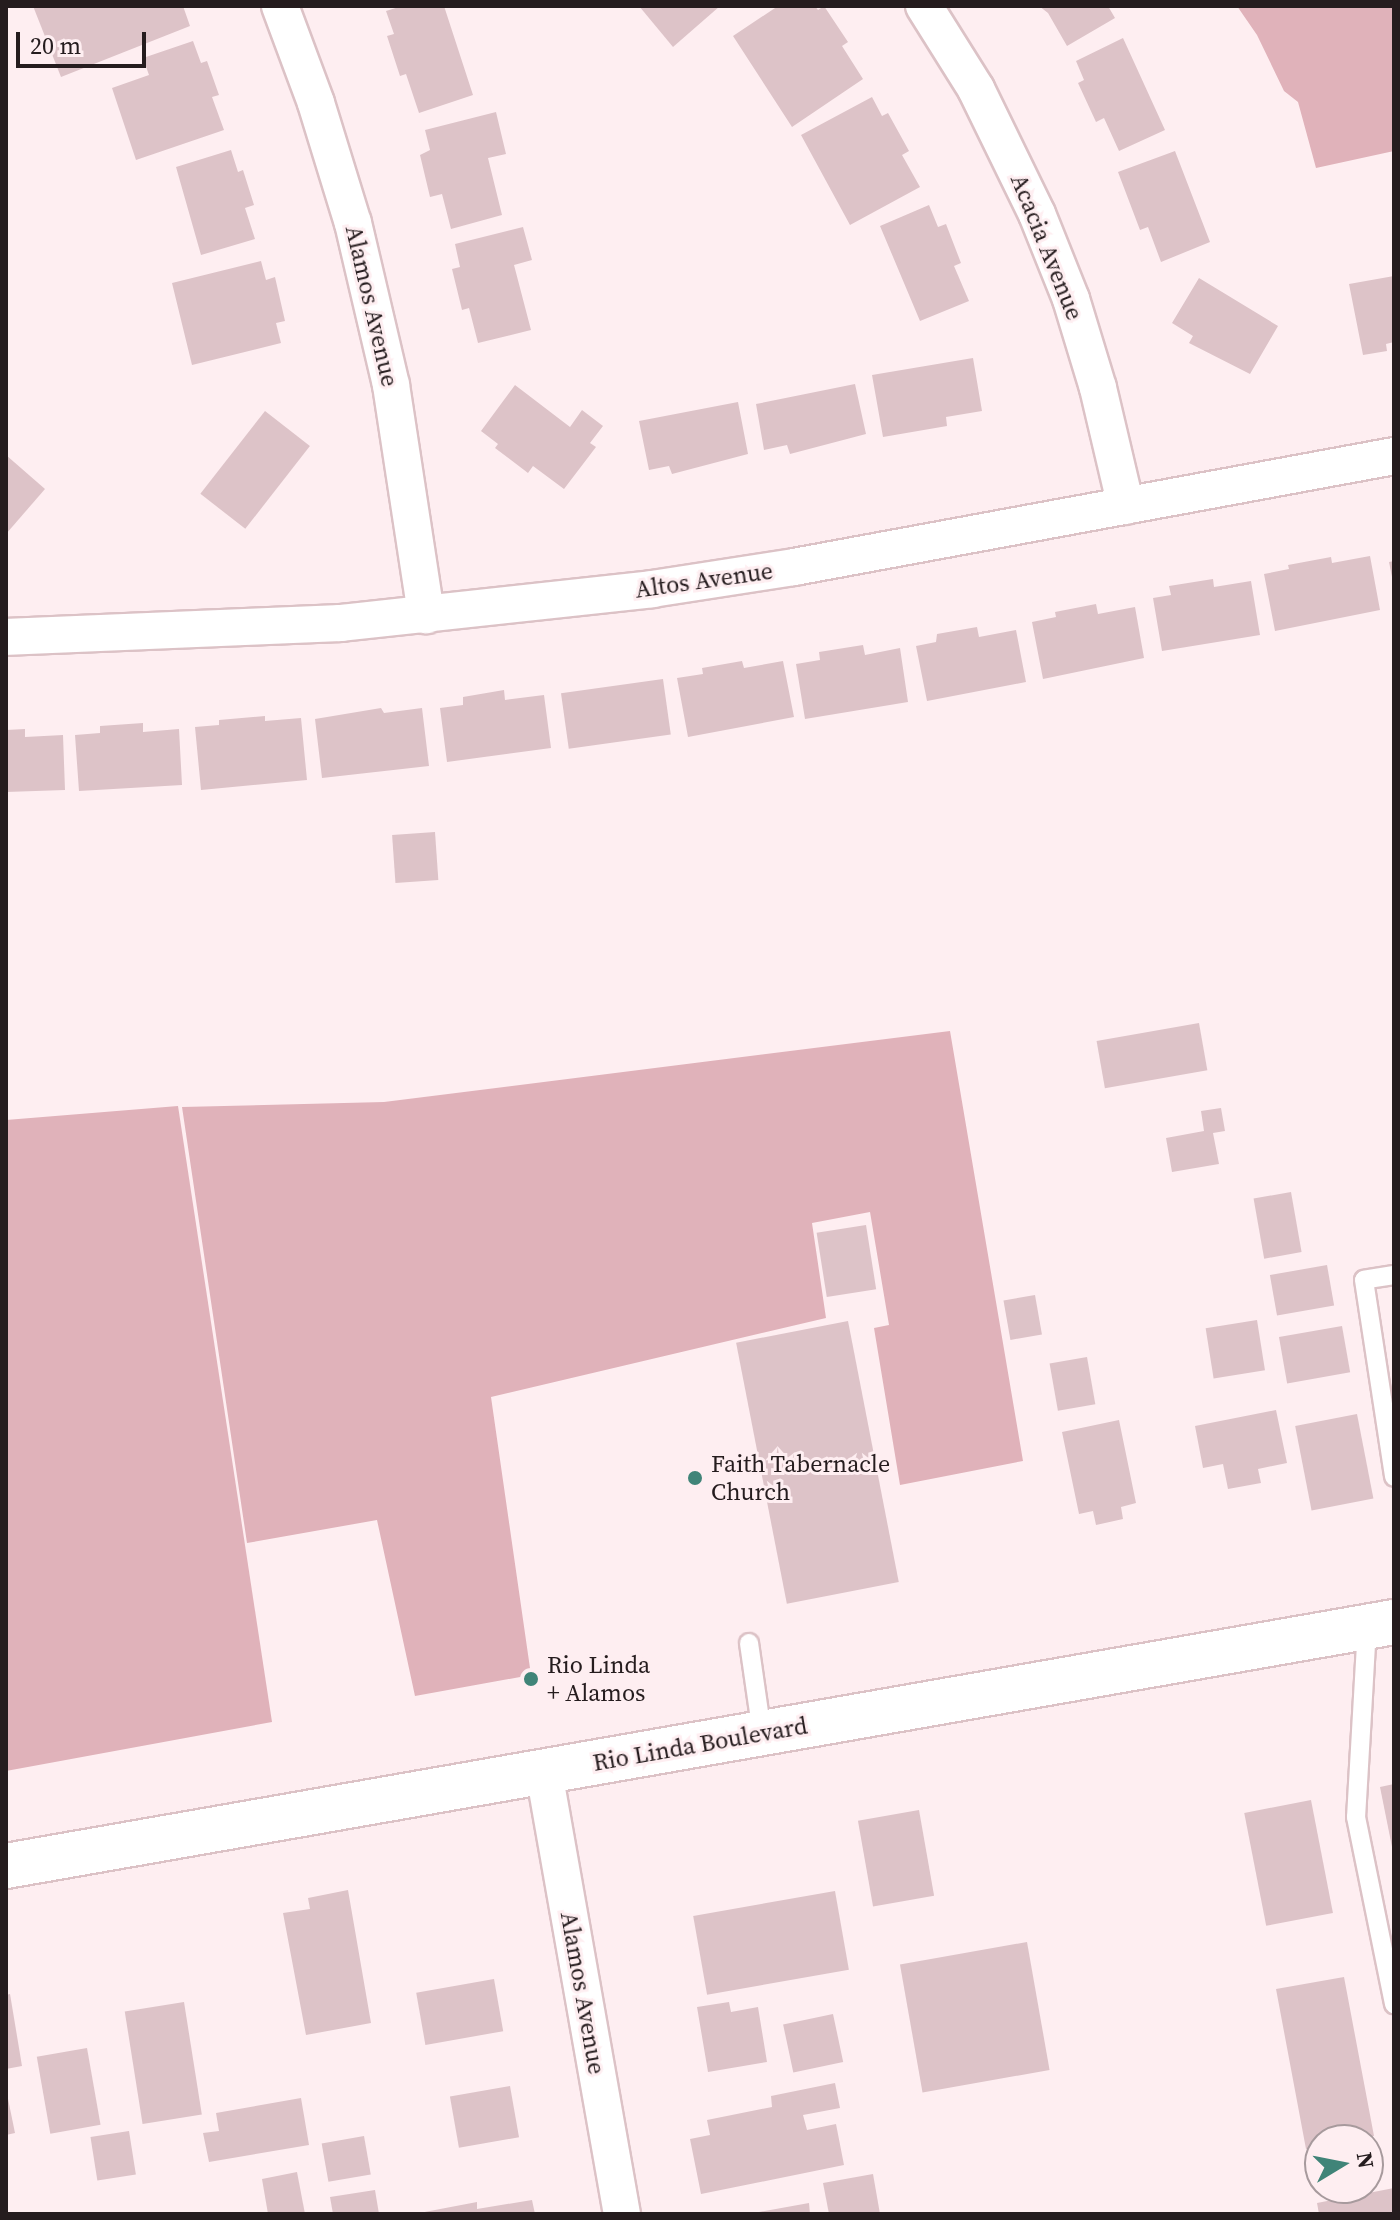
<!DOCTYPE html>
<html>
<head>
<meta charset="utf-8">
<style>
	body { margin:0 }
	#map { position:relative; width:1400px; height:2220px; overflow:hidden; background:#feeef1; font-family:"Source Serif 4",serif }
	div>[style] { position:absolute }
	.green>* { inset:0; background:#e0b2ba }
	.building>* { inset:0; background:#ddc3c8; transform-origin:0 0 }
	.roads { filter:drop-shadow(2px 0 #dcc2c6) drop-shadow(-2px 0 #dcc2c6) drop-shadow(0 2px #dcc2c6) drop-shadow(0 -2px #dcc2c6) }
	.lane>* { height:18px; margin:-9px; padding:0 9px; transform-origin:9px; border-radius:9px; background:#fff }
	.street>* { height:36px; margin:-18px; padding:0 18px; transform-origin:18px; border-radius:18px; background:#fff }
	.secondary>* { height:44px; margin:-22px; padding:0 22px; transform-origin:22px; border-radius:22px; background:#fff }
	.dots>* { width:22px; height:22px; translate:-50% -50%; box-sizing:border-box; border:4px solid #feeef1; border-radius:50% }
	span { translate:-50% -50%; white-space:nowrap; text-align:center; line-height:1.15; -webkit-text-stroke:6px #feeef1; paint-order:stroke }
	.street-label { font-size:24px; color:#251c1e }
	.poi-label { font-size:24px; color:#251c1e }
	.left { translate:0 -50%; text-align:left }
	.frame { position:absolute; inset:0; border:8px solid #251c1e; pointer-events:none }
	.north { position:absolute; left:1304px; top:2124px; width:80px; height:80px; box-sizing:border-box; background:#feeef1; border:2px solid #a79a9d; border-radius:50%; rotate:80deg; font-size:22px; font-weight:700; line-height:32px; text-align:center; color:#251c1e }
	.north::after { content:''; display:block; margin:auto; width:28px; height:36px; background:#408478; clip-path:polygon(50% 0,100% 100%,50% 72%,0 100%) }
	.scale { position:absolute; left:16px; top:32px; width:130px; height:36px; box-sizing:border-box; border:4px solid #251c1e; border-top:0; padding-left:10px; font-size:24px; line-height:28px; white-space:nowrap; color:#251c1e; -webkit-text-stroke:6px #feeef1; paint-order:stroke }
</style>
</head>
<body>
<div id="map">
	<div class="green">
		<i style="clip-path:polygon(1237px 6px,1394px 6px,1394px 151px,1316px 168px,1298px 102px,1284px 91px,1257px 35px)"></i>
		<i style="clip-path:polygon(950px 1031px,1023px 1461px,900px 1485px,874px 1328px,889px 1325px,870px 1212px,812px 1223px,826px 1318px,491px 1397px,531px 1675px,415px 1696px,377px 1520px,247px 1543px,182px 1107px,384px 1102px)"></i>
		<i style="clip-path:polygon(178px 1106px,272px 1722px,6px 1771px,6px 1120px)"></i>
	</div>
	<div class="building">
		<i style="clip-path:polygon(33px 6px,183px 6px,190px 26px,61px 77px)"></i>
		<i style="clip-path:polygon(402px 6px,444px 6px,473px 95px,419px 113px,406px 74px,400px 76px,387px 36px,394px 34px,386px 11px)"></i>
		<i style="clip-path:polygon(639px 6px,720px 6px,673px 47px)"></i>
		<i style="clip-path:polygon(778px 6px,815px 6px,818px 10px,824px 6px,848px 42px,842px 46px,863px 79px,792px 127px,733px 36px)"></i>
		<i style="clip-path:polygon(1039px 6px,1108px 6px,1115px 18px,1067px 46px,1048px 13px)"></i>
		<i style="clip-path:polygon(1123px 38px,1165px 130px,1119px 151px,1104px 118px,1096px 122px,1078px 83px,1084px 80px,1076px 61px)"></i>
		<i style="clip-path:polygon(193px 41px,201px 63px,207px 61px,219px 95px,212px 97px,224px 130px,136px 160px,112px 88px,149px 75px,143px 58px)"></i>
		<i style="clip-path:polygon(872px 97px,882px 116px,888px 113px,909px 151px,902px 155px,920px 187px,850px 225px,801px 135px)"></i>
		<i style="clip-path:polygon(496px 112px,506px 154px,488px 158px,502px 215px,451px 229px,442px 194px,430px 197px,420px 155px,430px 150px,425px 130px)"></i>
		<i style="clip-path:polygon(231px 150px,238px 172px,243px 170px,254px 205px,245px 208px,255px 239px,201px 255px,176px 167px)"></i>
		<i style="clip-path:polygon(1175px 151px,1210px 242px,1161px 262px,1148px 227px,1140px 230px,1118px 172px)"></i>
		<i style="clip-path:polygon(929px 205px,938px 227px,946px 224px,961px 263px,954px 266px,969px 301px,920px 321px,880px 226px)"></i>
		<i style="clip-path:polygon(523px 227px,532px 260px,514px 265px,531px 330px,478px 343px,469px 308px,462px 310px,452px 269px,460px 267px,455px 244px)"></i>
		<i style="clip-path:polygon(261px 261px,266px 280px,275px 277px,285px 321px,276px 323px,281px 343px,192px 365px,172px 283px)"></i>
		<i style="clip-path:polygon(1394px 276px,1394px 342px,1386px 344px,1387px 351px,1363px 355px,1349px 284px)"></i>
		<i style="clip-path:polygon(1199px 278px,1278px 326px,1250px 374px,1189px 343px,1193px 336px,1172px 323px)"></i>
		<i style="clip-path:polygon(973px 358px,982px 411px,946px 417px,947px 426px,883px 437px,872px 375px)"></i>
		<i style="clip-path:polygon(855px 384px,866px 434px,790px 454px,787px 445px,764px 450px,756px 404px)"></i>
		<i style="clip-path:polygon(515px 385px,570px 427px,582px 410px,603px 426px,590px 443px,596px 447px,564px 489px,533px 466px,528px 473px,495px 448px,498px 444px,481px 431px)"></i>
		<i style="clip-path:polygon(738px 402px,748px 454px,672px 474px,669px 466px,649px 470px,639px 421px)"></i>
		<i style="left:265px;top:411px;width:57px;height:105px;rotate:38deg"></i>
		<i style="clip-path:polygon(6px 455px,45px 489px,6px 534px)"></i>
		<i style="clip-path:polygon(1370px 556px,1380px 610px,1275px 631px,1264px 574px,1289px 569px,1288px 565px,1331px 557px,1332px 563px)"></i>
		<i style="clip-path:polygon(1394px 561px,1394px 582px,1393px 582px,1389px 562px)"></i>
		<i style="clip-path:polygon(1213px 579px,1214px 587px,1251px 581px,1260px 635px,1162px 651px,1153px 598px,1171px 595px,1169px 586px)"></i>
		<i style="clip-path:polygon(1096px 604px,1098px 614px,1135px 607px,1144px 658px,1043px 679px,1032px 622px,1056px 617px,1055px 612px)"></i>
		<i style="clip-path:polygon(977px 627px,979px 637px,1016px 630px,1026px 682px,927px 701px,916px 646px,936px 642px,937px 634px)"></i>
		<i style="clip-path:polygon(863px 645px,865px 655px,900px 648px,908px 702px,805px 719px,796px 664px,820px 660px,819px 652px)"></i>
		<i style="clip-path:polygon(742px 661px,744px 668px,783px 661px,794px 717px,688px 737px,677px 678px,703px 674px,702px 668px)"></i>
		<i style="left:663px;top:679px;width:56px;height:103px;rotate:82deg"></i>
		<i style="clip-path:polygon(504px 690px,505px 700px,544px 695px,551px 748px,447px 762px,440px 708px,463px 705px,463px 697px)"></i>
		<i style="clip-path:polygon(381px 708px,384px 713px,422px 708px,429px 766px,322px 778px,315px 719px)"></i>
		<i style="clip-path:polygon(265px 716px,265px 721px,301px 718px,307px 780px,201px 790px,195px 727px,219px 725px,219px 720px)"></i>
		<i style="clip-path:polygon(143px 723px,143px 732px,179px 729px,182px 785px,79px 791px,75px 735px,100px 733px,100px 726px)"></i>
		<i style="clip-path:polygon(25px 729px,25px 737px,63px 735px,65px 790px,6px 792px,6px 730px)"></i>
		<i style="left:435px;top:832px;width:48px;height:43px;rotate:86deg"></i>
		<i style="left:1199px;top:1023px;width:48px;height:104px;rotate:80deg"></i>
		<i style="clip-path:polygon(1221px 1108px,1225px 1131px,1213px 1133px,1219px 1164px,1172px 1172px,1166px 1138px,1204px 1131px,1201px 1111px)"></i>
		<i style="left:1291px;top:1192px;width:61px;height:38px;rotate:80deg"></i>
		<i style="left:866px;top:1225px;width:65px;height:50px;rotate:81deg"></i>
		<i style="left:1327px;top:1265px;width:41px;height:58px;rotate:80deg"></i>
		<i style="left:1035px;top:1295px;width:40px;height:32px;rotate:80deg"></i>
		<i style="left:1257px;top:1320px;width:51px;height:52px;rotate:81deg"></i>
		<i style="left:848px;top:1321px;width:266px;height:114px;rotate:79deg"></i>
		<i style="left:1342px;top:1326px;width:47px;height:64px;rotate:80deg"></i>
		<i style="left:1087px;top:1357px;width:48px;height:38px;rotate:80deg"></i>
		<i style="clip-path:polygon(1276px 1410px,1287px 1463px,1258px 1469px,1261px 1483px,1228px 1489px,1223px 1464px,1203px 1468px,1195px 1426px)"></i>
		<i style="left:1357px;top:1414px;width:86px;height:63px;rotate:79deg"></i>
		<i style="clip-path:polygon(1119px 1420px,1136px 1503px,1121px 1507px,1123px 1519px,1096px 1525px,1093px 1511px,1079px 1514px,1062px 1432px)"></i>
		<i style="clip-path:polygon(1394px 1784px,1394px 1851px,1393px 1852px,1380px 1787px)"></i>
		<i style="left:1311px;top:1800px;width:115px;height:68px;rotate:79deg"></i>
		<i style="left:919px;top:1810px;width:87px;height:62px;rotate:80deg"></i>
		<i style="clip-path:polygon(348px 1890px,371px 2023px,306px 2035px,283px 1913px,310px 1909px,308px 1898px)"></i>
		<i style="left:835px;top:1891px;width:80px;height:144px;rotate:80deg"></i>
		<i style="left:1027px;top:1942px;width:130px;height:129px;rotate:80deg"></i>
		<i style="clip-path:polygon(1344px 1977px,1374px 2136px,1320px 2140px,1320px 2147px,1306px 2149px,1276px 1989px)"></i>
		<i style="left:494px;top:1979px;width:53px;height:79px;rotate:80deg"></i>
		<i style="clip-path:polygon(10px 1994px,22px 2066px,6px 2069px,6px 1995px)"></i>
		<i style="left:184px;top:2002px;width:114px;height:60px;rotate:81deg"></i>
		<i style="clip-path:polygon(729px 2002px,731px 2012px,758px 2007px,767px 2062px,708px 2072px,697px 2007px)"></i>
		<i style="left:833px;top:2014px;width:49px;height:51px;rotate:78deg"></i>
		<i style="left:87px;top:2048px;width:78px;height:51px;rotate:80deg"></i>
		<i style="clip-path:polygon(835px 2083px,840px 2108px,803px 2115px,807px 2130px,836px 2124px,844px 2165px,701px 2194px,690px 2139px,710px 2135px,707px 2120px,772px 2107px,771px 2096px)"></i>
		<i style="left:510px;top:2086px;width:52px;height:61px;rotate:80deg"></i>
		<i style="clip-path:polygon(6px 2089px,15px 2133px,6px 2135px)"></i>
		<i style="clip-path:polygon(301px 2098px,309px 2145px,209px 2162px,203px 2133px,219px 2131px,216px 2113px)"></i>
		<i style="left:129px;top:2131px;width:44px;height:39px;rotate:81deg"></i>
		<i style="left:364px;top:2136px;width:39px;height:43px;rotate:80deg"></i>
		<i style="clip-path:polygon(297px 2172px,305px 2214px,268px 2214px,262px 2179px)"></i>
		<i style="clip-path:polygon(873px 2174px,880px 2214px,829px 2214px,823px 2183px)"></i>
		<i style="clip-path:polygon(1394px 2188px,1394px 2214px,1319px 2214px,1317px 2203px)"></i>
		<i style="clip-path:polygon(375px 2190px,379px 2214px,333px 2214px,330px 2197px)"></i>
		<i style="clip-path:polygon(532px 2200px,535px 2214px,414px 2214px,477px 2202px,477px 2209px)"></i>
		<i style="clip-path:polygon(809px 2203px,810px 2214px,760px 2214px,759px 2212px)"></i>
	</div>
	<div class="roads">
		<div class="lane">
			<i style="left:1394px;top:1275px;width:30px;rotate:171deg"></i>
			<i style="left:1364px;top:1280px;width:199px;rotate:81.3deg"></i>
			<i style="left:1367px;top:1627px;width:190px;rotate:93.3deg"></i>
			<i style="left:1356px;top:1817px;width:191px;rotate:78.5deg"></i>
			<i style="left:749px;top:1643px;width:91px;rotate:81.8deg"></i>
		</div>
		<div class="street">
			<i style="left:280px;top:6px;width:103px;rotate:69.6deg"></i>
			<i style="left:316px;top:103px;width:126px;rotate:72.9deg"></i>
			<i style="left:353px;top:223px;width:166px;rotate:76.8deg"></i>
			<i style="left:391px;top:385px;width:233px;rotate:81.3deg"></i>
			<i style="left:924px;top:6px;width:98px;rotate:57.9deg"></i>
			<i style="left:976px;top:89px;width:139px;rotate:64deg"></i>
			<i style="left:1037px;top:214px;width:92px;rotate:68.2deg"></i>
			<i style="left:1071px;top:299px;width:93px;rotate:73.1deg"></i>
			<i style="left:1098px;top:388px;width:121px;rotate:76.7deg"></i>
			<i style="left:6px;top:637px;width:335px;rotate:-2.4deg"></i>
			<i style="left:341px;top:623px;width:313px;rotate:-6.2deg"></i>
			<i style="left:652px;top:589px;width:144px;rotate:-8.8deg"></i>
			<i style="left:794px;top:567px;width:610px;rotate:-10.48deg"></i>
			<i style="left:544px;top:1772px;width:449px;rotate:80deg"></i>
		</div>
		<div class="secondary">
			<i style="left:6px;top:1866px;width:1409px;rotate:-9.97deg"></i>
		</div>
	</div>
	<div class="dots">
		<i style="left:695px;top:1478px;background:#408478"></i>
		<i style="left:531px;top:1679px;background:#408478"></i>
	</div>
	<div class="street-label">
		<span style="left:1047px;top:247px;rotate:68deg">Acacia Avenue</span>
		<span style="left:372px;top:306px;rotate:77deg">Alamos Avenue</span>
		<span style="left:704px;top:580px;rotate:-8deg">Altos Avenue</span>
		<span style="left:700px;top:1744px;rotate:-10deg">Rio Linda Boulevard</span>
		<span style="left:583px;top:1993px;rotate:80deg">Alamos Avenue</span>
	</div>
	<div class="poi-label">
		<span class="left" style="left:711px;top:1478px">Faith Tabernacle<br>Church</span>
		<span class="left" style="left:547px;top:1679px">Rio Linda<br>+ Alamos</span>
	</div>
	<div class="frame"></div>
	<div class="north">N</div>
	<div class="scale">20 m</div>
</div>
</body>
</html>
